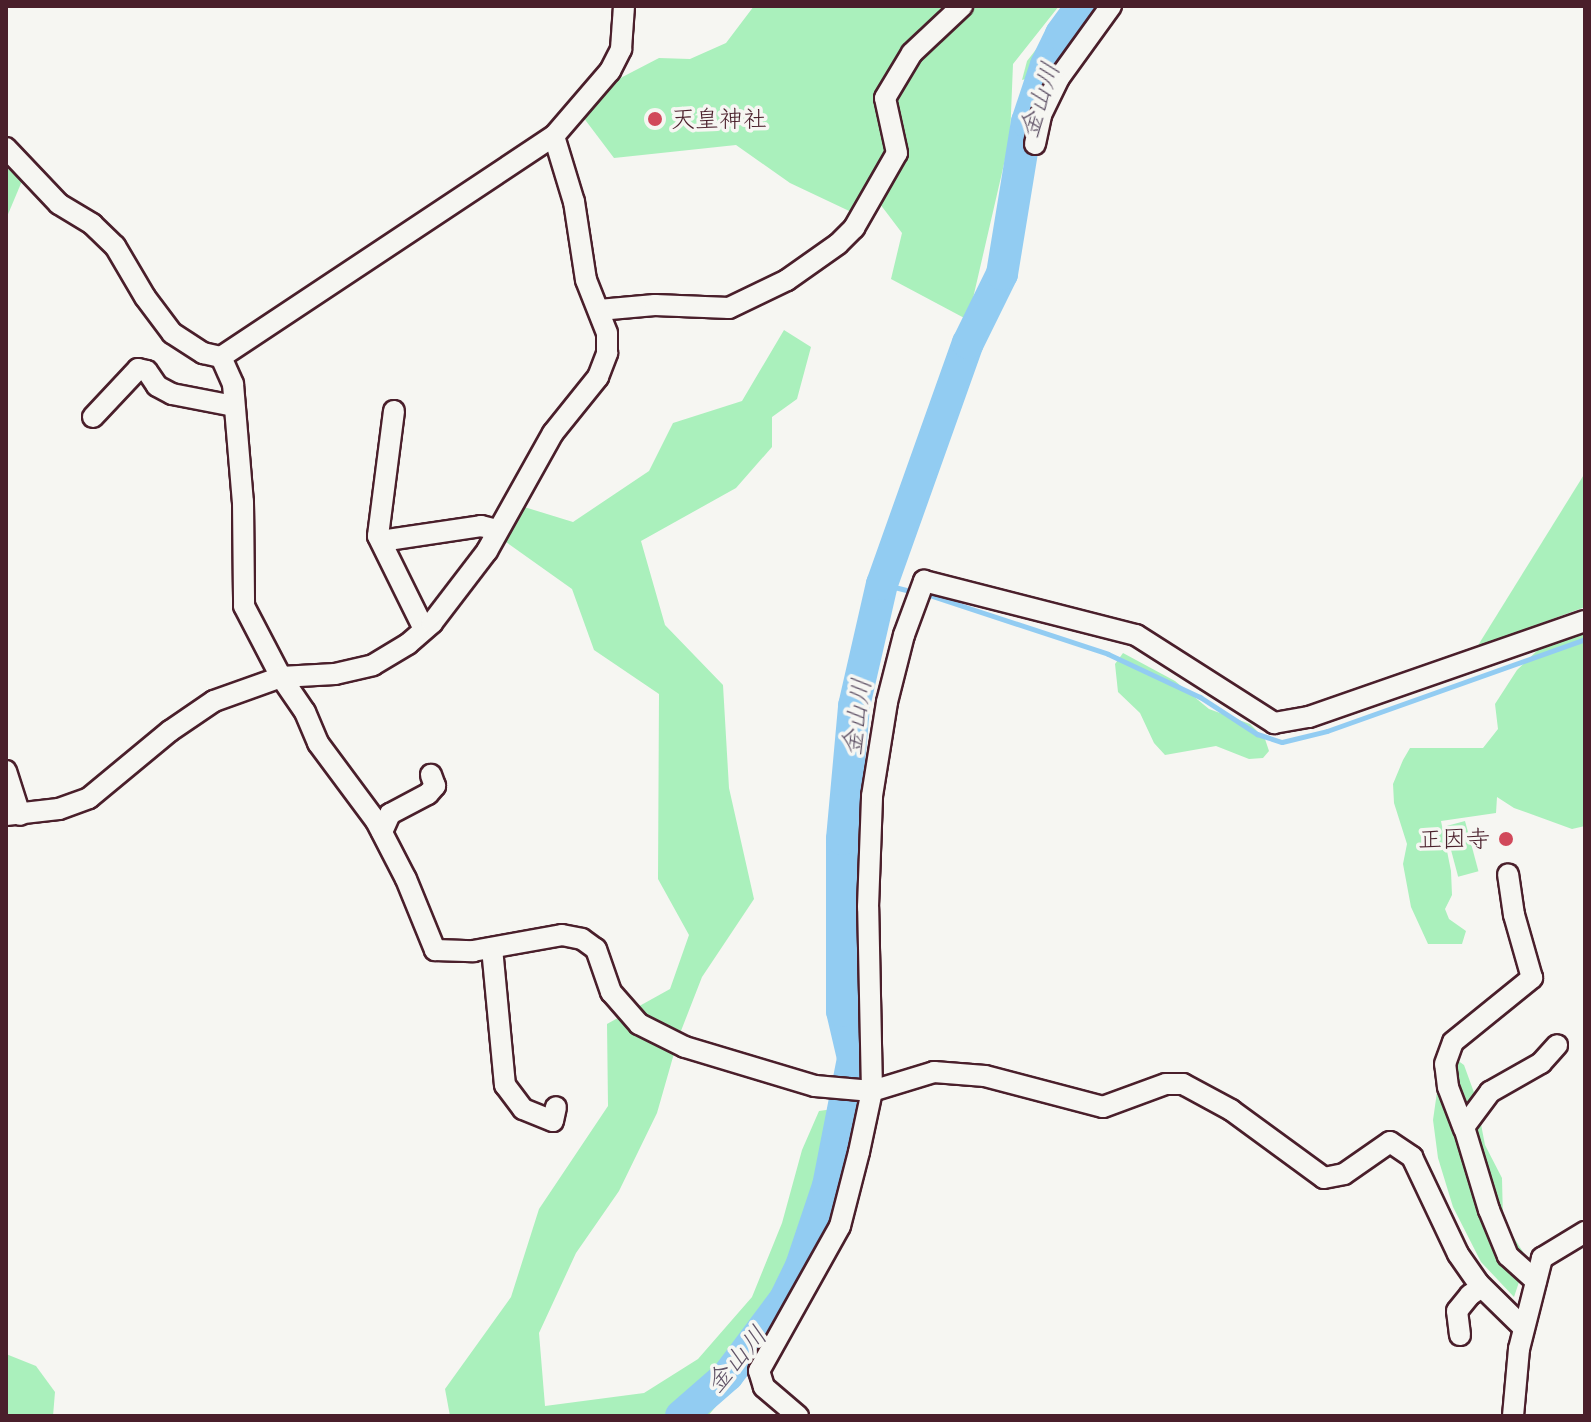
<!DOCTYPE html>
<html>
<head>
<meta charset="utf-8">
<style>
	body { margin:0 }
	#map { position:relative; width:1591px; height:1422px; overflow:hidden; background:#f6f6f2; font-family:"Patrick Hand","Klee One",sans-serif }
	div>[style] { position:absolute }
	.green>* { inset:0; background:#aaf0bc; transform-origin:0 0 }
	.stream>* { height:5px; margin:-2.5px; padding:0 2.5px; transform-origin:2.5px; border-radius:2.5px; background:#92ccf2 }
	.river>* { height:32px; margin:-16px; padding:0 16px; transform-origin:16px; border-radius:16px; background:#92ccf2 }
	.roads { filter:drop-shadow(2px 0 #4a1f2b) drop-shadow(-2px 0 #4a1f2b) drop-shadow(0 2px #4a1f2b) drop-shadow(0 -2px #4a1f2b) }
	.minor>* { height:20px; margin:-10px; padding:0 10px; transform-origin:10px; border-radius:10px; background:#f6f6f2 }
	.dots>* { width:22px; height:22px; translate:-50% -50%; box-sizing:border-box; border:4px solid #f6f6f2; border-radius:50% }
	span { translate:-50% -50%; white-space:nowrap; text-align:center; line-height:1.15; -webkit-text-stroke:7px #f6f6f2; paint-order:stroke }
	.poi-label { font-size:24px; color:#4a1f2b }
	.left { translate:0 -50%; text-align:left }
	.right { translate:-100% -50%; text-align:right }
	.water-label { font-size:26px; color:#605367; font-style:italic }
	.frame { position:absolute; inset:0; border:8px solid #4a1f2b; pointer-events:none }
</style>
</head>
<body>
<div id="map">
	<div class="green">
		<i style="clip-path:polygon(754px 6px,1059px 6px,1013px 64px,1010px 138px,968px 320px,891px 279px,902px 233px,880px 204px,864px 218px,790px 183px,736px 145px,614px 158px,580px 113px,607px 85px,659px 58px,690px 59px,726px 43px)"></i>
		<i style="clip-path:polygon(1070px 6px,1097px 6px,1062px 56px,1036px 76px,1022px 80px,1027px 61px)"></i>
		<i style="clip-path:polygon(6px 167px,22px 181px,6px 219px)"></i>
		<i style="clip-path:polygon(784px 330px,811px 347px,797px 399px,772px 417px,772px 447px,736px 488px,641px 541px,665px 625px,723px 685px,729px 788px,754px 899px,702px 977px,679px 1036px,657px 1113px,619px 1191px,576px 1253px,539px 1333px,545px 1406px,644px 1393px,698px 1359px,752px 1297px,782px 1223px,802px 1150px,819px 1111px,854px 1106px,841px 1182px,810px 1267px,784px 1316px,749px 1366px,708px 1416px,450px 1416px,445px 1389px,511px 1297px,539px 1209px,608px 1106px,607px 1024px,670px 989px,689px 935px,658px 879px,659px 694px,594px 650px,572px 589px,506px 542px,521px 506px,573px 522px,649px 471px,673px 423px,742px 401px)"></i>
		<i style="clip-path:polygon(1585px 473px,1585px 607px,1477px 647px)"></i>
		<i style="clip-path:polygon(1585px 630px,1585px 826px,1572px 829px,1514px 808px,1497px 797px,1496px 813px,1441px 821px,1451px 871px,1452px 895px,1445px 909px,1449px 919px,1466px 931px,1462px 944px,1428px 944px,1411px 907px,1403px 864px,1407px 844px,1394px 803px,1393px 784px,1403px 760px,1410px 748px,1483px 748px,1498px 729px,1495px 704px,1517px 670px,1541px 647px)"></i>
		<i style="clip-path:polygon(1123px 653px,1175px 681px,1209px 709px,1250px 724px,1265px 739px,1269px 751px,1263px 758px,1249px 759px,1216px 746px,1165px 755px,1154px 743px,1140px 713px,1118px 692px,1115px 664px)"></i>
		<i style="left:1465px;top:821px;width:52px;height:21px;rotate:75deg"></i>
		<i style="clip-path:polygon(1443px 1050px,1464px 1065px,1476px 1098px,1485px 1145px,1502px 1178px,1503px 1221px,1527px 1258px,1514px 1297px,1481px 1262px,1453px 1207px,1438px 1158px,1433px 1120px)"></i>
		<i style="clip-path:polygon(6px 1354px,36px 1366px,55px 1392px,53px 1416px,6px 1416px)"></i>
	</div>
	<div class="stream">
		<i style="left:882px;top:584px;width:25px;rotate:14deg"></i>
		<i style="left:929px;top:595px;width:188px;rotate:18.2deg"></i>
		<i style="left:1108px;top:654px;width:102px;rotate:25.1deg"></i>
		<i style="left:1200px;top:697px;width:68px;rotate:33deg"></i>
		<i style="left:1257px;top:734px;width:26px;rotate:18deg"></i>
		<i style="left:1282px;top:742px;width:46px;rotate:-13.7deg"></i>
		<i style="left:1327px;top:731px;width:274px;rotate:-19.6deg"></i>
	</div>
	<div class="river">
		<i style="left:681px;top:1416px;width:62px;rotate:-41.1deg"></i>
		<i style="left:728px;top:1375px;width:95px;rotate:-53.1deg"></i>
		<i style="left:785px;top:1299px;width:37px;rotate:-64deg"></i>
		<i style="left:801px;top:1266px;width:84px;rotate:-71.4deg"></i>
		<i style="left:828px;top:1186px;width:130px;rotate:-78.9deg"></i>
		<i style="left:853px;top:1058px;width:48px;rotate:-103.2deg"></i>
		<i style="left:842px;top:1011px;width:172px;rotate:-90deg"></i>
		<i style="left:842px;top:839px;width:134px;rotate:-84.8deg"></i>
		<i style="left:854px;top:706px;width:125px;rotate:-77.1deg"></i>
		<i style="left:882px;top:584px;width:256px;rotate:-70.4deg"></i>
		<i style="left:968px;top:343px;width:77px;rotate:-63.8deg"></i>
		<i style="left:1002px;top:274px;width:154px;rotate:-80.7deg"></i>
		<i style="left:1027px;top:122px;width:60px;rotate:-71.6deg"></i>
		<i style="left:1046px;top:65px;width:34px;rotate:-64deg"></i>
		<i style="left:1061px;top:34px;width:34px;rotate:-54deg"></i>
	</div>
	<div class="roads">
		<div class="minor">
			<i style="left:1035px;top:144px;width:30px;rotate:-78deg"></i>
			<i style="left:1041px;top:115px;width:41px;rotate:-64.1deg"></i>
			<i style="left:1059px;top:78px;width:89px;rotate:-54.2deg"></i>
			<i style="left:6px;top:148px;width:77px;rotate:46.6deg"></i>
			<i style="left:59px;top:204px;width:39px;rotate:31deg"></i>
			<i style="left:92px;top:224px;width:32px;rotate:44deg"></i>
			<i style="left:115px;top:246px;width:59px;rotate:59.5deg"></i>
			<i style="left:145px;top:297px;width:45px;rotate:53.1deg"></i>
			<i style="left:172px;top:333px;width:37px;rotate:33deg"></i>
			<i style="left:203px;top:353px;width:18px;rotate:13deg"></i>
			<i style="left:221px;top:357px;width:400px;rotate:-33.6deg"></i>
			<i style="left:554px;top:136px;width:86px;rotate:-49.3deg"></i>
			<i style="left:610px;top:71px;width:25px;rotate:-63deg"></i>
			<i style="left:621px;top:49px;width:43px;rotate:-86deg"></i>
			<i style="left:599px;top:310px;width:56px;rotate:-5.1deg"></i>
			<i style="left:655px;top:305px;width:74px;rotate:2.3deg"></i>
			<i style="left:729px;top:308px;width:64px;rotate:-25.8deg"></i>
			<i style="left:787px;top:280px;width:62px;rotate:-35.2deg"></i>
			<i style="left:838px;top:244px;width:23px;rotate:-45deg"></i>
			<i style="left:854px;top:228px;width:86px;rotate:-60.2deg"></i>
			<i style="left:897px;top:153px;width:56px;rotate:-102.3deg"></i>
			<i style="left:885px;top:98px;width:52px;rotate:-59deg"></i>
			<i style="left:912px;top:53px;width:69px;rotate:-43.2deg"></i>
			<i style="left:221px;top:357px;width:30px;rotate:66deg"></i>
			<i style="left:233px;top:384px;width:118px;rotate:85.2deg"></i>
			<i style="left:243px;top:502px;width:104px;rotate:89.4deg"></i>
			<i style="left:244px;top:606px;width:80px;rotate:62.5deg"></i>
			<i style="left:281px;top:677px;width:42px;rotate:55.6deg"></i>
			<i style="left:305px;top:712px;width:34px;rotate:67deg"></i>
			<i style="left:318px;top:743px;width:97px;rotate:53.4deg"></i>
			<i style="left:376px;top:821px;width:65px;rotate:62.7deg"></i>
			<i style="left:406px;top:879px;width:77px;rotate:67.8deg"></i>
			<i style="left:435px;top:950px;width:38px;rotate:2deg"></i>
			<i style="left:473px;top:951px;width:90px;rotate:-10.2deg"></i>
			<i style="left:562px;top:935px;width:20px;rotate:11deg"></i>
			<i style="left:582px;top:939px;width:17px;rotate:36deg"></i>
			<i style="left:596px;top:949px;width:46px;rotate:70.8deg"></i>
			<i style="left:611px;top:992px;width:43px;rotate:48.8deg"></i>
			<i style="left:639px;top:1024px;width:51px;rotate:26.6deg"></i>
			<i style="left:685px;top:1047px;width:136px;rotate:16.7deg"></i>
			<i style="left:815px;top:1086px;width:57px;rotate:5deg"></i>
			<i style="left:872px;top:1091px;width:65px;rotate:-17deg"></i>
			<i style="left:934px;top:1072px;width:51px;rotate:4.5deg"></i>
			<i style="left:985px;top:1076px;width:122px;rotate:14.7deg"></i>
			<i style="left:1103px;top:1107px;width:67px;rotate:-20.1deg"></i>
			<i style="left:1166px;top:1084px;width:17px"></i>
			<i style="left:1183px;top:1084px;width:55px;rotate:28.4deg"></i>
			<i style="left:1231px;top:1110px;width:115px;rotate:36.2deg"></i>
			<i style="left:1324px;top:1178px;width:20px;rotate:-11deg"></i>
			<i style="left:1344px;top:1174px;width:56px;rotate:-34.8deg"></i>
			<i style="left:1390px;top:1142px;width:27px;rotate:34deg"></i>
			<i style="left:1412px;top:1157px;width:107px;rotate:64.6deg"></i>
			<i style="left:1458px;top:1254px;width:35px;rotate:55deg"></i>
			<i style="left:1478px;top:1283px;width:64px;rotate:44.4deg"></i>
			<i style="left:394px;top:411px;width:126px;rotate:97.3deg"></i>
			<i style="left:378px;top:536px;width:104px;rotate:63.7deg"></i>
			<i style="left:93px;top:417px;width:66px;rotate:-46.8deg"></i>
			<i style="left:138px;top:369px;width:9px;rotate:13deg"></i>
			<i style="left:147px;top:371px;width:18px;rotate:56deg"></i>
			<i style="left:157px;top:386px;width:17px;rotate:28deg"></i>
			<i style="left:172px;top:394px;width:63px;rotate:11deg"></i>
			<i style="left:381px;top:541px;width:101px;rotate:-8.5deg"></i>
			<i style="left:481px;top:526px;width:16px;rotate:14deg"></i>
			<i style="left:6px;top:771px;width:46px;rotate:72.3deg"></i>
			<i style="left:6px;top:815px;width:53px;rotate:-6.5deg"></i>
			<i style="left:59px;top:809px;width:32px;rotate:-20deg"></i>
			<i style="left:89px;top:798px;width:105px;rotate:-39.6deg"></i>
			<i style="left:170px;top:731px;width:53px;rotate:-34.3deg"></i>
			<i style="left:214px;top:701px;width:71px;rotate:-19.7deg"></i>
			<i style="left:281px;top:677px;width:54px;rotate:-3.2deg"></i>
			<i style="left:335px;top:674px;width:39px;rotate:-13deg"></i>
			<i style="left:373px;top:665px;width:41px;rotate:-31deg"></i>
			<i style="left:408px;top:644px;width:32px;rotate:-41deg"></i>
			<i style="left:432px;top:623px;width:91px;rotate:-52.6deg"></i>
			<i style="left:487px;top:551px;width:135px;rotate:-60.8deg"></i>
			<i style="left:553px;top:433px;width:72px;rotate:-51.2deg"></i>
			<i style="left:598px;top:377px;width:26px;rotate:-69deg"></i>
			<i style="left:607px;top:353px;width:20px;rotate:-90deg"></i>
			<i style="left:607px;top:333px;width:57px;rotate:-111.6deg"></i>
			<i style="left:586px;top:280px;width:79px;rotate:-98.7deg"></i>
			<i style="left:574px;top:202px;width:69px;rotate:-106.9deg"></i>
			<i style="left:382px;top:832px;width:20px;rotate:-66deg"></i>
			<i style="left:390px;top:814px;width:43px;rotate:-27.8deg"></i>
			<i style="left:428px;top:794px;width:11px;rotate:-49deg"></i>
			<i style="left:435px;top:786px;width:12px;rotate:-110deg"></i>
			<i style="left:492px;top:948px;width:138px;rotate:84.6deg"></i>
			<i style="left:505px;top:1085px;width:30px;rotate:53deg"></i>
			<i style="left:523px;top:1109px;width:32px;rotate:22deg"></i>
			<i style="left:553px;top:1121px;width:14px;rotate:-78deg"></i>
			<i style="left:1464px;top:1129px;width:45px;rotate:-110.9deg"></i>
			<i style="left:1448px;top:1087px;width:23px;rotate:-97deg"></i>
			<i style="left:1445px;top:1064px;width:23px;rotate:-70deg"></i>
			<i style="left:1453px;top:1042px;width:102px;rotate:-39deg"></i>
			<i style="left:1532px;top:978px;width:66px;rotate:-105.9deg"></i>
			<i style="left:1514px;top:915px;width:41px;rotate:-98.3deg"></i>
			<i style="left:1536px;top:1281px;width:38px;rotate:-138deg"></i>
			<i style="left:1508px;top:1256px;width:50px;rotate:-112.4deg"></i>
			<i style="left:1489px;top:1210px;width:87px;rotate:-106.8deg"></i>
			<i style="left:1464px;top:1127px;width:44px;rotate:-53.4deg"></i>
			<i style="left:1490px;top:1092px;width:59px;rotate:-29.6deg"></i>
			<i style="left:1541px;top:1063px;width:24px;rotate:-48deg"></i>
			<i style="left:1460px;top:1335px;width:24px;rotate:-97deg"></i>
			<i style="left:1457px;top:1311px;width:21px;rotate:-51deg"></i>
			<i style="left:1470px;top:1295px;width:14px;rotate:-34deg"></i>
			<i style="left:798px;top:1416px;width:45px;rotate:-139.5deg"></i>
			<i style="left:764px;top:1387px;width:17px;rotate:-107deg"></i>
			<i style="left:759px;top:1371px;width:166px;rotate:-60.8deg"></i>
			<i style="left:840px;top:1226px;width:76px;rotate:-75.6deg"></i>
			<i style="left:859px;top:1152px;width:62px;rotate:-78deg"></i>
			<i style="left:872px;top:1091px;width:184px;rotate:-91.2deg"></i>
			<i style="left:868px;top:907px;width:111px;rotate:-87.9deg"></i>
			<i style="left:872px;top:796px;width:95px;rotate:-80.9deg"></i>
			<i style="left:887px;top:702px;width:69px;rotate:-75.8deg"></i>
			<i style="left:904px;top:635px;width:58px;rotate:-69.7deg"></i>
			<i style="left:924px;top:581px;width:219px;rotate:14.3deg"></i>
			<i style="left:1136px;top:635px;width:164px;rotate:32.5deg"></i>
			<i style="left:1274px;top:723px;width:36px;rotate:-10deg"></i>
			<i style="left:1309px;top:717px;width:292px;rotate:-19.2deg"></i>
			<i style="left:1513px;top:1416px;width:67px;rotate:-84.9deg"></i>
			<i style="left:1519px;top:1349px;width:94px;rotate:-75.8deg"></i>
			<i style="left:1542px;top:1258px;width:50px;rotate:-31.2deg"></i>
		</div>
	</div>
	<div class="dots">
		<i style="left:655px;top:119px;background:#d1495b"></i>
		<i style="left:1506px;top:839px;background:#d1495b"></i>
	</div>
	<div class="poi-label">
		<span class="left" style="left:671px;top:119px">天皇神社</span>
		<span class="right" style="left:1490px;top:839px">正因寺</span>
	</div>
	<div class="water-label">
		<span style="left:1039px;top:100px;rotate:-72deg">金山川</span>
		<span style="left:856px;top:717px;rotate:-82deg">金山川</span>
		<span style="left:736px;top:1359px;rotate:-49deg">金山川</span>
	</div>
	<div class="frame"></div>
</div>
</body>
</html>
